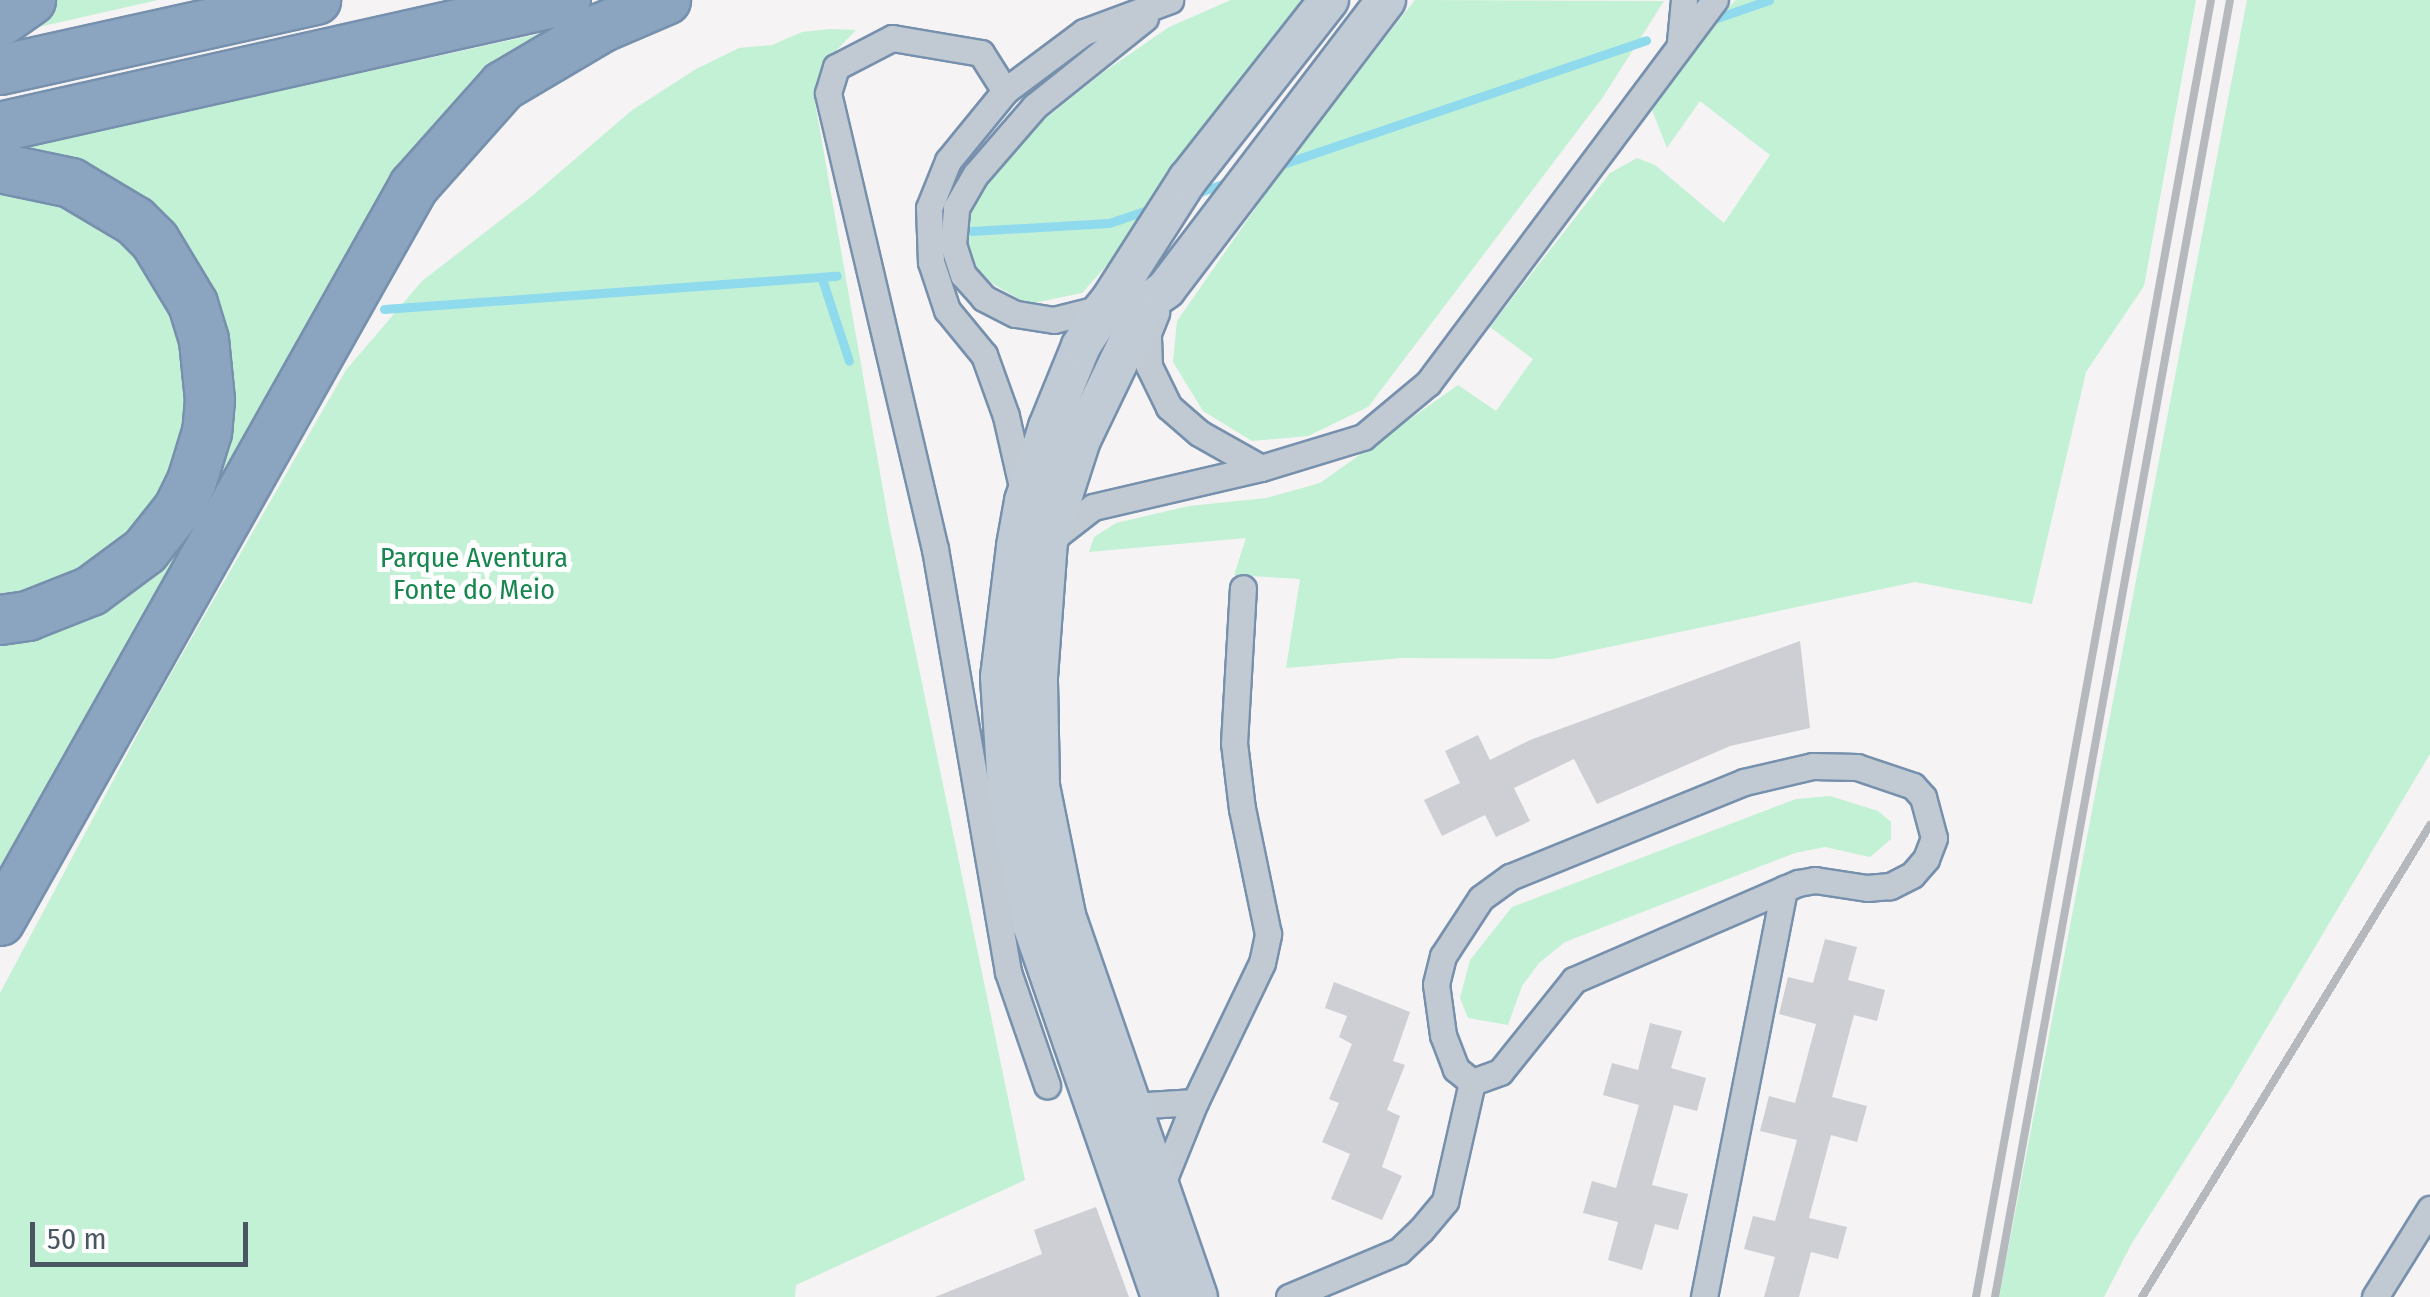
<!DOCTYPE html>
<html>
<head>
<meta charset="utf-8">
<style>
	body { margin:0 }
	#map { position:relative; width:2430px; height:1297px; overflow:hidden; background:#f5f3f3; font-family:"Fira Sans Condensed",sans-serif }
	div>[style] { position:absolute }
	.green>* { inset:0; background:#c3f1d5 }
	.stream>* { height:9px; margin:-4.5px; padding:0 4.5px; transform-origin:4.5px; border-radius:4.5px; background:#90daee }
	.building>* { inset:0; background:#cdcfd5 }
	.roads { filter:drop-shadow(2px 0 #7690ad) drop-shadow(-2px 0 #7690ad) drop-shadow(0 2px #7690ad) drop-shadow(0 -2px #7690ad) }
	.street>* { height:25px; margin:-12.5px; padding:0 12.5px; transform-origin:12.5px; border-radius:12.5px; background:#c1cad2 }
	.secondary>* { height:38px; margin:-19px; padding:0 19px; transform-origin:19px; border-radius:19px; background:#c1cbd6 }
	.highway>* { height:48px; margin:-24px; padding:0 24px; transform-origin:24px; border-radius:24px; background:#8ba5c1 }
	.rail>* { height:8px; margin:-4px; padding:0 4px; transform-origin:4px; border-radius:4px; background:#b5b8bd }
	span { translate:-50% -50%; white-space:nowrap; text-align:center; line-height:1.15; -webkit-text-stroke:10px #fff; paint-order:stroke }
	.park-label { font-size:28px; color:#17864f }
	.scale { position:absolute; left:30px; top:1222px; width:218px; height:45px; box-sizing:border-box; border:5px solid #4a5661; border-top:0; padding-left:12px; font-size:30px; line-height:35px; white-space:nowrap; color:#4a5661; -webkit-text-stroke:8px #fff; paint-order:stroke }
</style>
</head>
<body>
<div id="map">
	<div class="green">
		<i style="clip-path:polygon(51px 0,158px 0,21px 31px)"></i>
		<i style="clip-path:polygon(1231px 0,1306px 0,1109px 263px,1082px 293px,1028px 304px,993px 284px,969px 261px,964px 246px,973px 206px,994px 169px,1035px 127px,1101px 74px,1169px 27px)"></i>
		<i style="clip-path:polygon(1415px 0,1664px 1px,1603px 97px,1368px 407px,1308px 436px,1252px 441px,1203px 411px,1173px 362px,1177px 321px,1294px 153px)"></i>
		<i style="clip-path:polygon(1736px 0,2196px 0,2144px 286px,2086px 372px,2032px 604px,1915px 582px,1552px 659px,1402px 658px,1286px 668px,1300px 579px,1234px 575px,1246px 538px,1089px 552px,1094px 537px,1116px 523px,1189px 506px,1266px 498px,1320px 483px,1458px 385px,1496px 411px,1533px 359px,1490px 327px,1610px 173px,1637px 158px,1655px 165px,1724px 223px,1770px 155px,1700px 101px,1667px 148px,1652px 110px,1688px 48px)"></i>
		<i style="clip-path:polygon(2247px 0,2430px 0,2430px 754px,2231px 1088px,2132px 1243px,2104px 1297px,1999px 1297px)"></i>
		<i style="clip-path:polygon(830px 29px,856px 30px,830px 57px,815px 102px,889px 524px,1025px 1180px,796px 1285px,795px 1297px,0 1297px,0 993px,157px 698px,346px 370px,422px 281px,532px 196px,631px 111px,696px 69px,739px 48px,772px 45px,802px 32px)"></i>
		<i style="clip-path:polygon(557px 30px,474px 92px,0 884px,0 633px,59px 623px,223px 442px,230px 353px,199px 273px,11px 150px)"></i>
		<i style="clip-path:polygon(0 190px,80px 209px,142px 255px,175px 313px,190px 393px,174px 474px,116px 551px,42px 591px,0 595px)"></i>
		<i style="clip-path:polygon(1830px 796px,1878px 811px,1891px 822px,1891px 839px,1870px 857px,1825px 847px,1795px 853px,1565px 942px,1539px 963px,1522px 986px,1508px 1025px,1468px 1018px,1460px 998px,1470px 960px,1512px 907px,1796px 799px)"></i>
	</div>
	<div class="stream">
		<i style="left:1717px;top:18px;width:55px;rotate:-19.1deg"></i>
		<i style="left:1274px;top:167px;width:393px;rotate:-18.8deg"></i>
		<i style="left:1194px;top:194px;width:39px;rotate:-19deg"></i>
		<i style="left:971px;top:231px;width:138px;rotate:-3.3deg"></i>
		<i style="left:1109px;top:223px;width:50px;rotate:-18.8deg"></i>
		<i style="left:822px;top:279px;width:86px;rotate:71.8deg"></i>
		<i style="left:384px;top:309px;width:454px;rotate:-4.2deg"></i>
	</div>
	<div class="building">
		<i style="clip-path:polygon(1800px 641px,1810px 728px,1730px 746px,1597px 804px,1574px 759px,1514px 788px,1530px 821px,1496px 837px,1485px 815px,1442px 836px,1424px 800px,1460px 783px,1445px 751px,1478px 735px,1490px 760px,1530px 740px)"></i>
		<i style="clip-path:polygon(1825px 939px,1857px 947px,1848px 980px,1885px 990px,1877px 1021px,1854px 1015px,1832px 1097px,1867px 1106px,1857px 1142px,1831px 1135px,1809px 1218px,1847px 1227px,1838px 1259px,1811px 1252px,1799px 1297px,1764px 1297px,1775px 1257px,1744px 1249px,1753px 1216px,1775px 1221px,1797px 1140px,1760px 1131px,1769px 1096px,1795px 1103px,1816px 1024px,1779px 1014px,1788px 977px,1813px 983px)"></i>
		<i style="clip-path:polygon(1334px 982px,1410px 1012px,1393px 1061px,1405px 1065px,1387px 1110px,1400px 1116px,1382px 1167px,1402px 1176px,1382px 1220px,1331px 1199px,1350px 1154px,1322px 1142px,1339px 1103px,1329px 1099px,1352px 1044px,1339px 1037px,1347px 1016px,1325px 1008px)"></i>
		<i style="clip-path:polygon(1650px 1023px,1682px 1031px,1671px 1068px,1706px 1078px,1697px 1111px,1674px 1105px,1652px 1185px,1688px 1194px,1678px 1230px,1655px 1224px,1642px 1270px,1608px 1260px,1618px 1222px,1583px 1213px,1592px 1181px,1616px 1188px,1639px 1105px,1603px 1095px,1612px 1063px,1638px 1070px)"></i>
		<i style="clip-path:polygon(1096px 1207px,1129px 1297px,935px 1297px,1042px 1254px,1034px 1230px)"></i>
	</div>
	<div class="roads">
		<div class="street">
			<i style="left:1680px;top:42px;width:42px;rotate:-84.6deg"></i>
			<i style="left:1005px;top:91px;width:45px;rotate:-122.3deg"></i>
			<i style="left:981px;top:53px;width:90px;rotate:-170.4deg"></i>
			<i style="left:892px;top:38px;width:63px;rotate:152.6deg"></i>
			<i style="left:836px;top:67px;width:27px;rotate:107deg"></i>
			<i style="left:828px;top:93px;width:468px;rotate:76.8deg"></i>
			<i style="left:935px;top:549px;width:429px;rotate:80.2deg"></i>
			<i style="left:1008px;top:972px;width:120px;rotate:71deg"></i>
			<i style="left:1106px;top:294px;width:21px;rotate:129deg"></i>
			<i style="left:1093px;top:310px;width:40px;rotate:165.6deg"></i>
			<i style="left:1054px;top:320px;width:39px;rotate:-171deg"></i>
			<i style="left:1015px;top:314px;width:35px;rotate:-153deg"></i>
			<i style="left:984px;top:298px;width:31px;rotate:-132deg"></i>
			<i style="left:963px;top:275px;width:32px;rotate:-108deg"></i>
			<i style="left:953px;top:245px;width:37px;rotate:-85deg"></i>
			<i style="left:956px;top:208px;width:39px;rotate:-60deg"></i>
			<i style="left:976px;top:174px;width:90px;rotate:-49.1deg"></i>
			<i style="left:1035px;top:106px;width:141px;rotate:-38.7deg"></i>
			<i style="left:1261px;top:468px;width:107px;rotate:-16.9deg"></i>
			<i style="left:1363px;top:437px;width:85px;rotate:-39.7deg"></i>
			<i style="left:1428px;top:383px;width:479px;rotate:-53.2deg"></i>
			<i style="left:1023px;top:491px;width:77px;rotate:-102.8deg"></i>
			<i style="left:1006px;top:416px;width:65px;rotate:-109.8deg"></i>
			<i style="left:984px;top:355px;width:58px;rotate:-129.4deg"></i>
			<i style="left:947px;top:310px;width:51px;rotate:-108.4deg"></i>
			<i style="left:931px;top:262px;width:54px;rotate:-92.1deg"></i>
			<i style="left:929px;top:208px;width:51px;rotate:-68deg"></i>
			<i style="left:948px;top:161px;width:90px;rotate:-50.8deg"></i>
			<i style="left:1005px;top:91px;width:99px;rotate:-36.8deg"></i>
			<i style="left:1084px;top:32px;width:92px;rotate:-20.4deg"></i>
			<i style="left:1048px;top:542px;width:57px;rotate:-37.9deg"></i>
			<i style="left:1093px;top:507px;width:172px;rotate:-13.1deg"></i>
			<i style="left:1261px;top:468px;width:71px;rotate:-150.6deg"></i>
			<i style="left:1199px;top:433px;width:40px;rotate:-139deg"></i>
			<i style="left:1169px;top:407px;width:46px;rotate:-116deg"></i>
			<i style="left:1149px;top:366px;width:33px;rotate:-92deg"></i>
			<i style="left:1148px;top:333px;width:22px;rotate:-68deg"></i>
			<i style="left:1813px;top:766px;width:44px;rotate:1.3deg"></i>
			<i style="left:1857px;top:767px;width:59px;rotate:18.7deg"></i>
			<i style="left:1913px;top:786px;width:15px;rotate:48deg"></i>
			<i style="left:1923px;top:797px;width:42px;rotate:75deg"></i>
			<i style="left:1934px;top:838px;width:22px;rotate:111deg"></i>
			<i style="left:1926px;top:859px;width:21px;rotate:131deg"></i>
			<i style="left:1912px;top:875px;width:25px;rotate:153deg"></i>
			<i style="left:1890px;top:886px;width:23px;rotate:175deg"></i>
			<i style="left:1867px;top:888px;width:53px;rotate:-171.3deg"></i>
			<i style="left:1815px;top:880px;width:17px;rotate:170deg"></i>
			<i style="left:1798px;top:883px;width:244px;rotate:156.6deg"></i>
			<i style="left:1574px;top:980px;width:118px;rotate:128.8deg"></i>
			<i style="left:1500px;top:1072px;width:30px;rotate:160deg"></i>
			<i style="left:1472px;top:1082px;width:21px;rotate:-141deg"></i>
			<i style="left:1456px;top:1069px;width:36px;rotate:-111deg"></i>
			<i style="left:1443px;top:1035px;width:51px;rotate:-97.8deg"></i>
			<i style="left:1436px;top:984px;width:29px;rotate:-76deg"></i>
			<i style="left:1443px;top:956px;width:69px;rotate:-56.8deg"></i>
			<i style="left:1481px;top:898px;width:36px;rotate:-36deg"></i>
			<i style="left:1510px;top:877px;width:253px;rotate:-22.1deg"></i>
			<i style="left:1744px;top:782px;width:71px;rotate:-13.1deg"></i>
			<i style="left:1131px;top:1106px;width:64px;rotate:-3.6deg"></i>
			<i style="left:1161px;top:1186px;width:91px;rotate:-68deg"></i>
			<i style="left:1195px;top:1102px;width:154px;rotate:-64.3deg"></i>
			<i style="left:1262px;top:963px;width:30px;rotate:-78deg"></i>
			<i style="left:1268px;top:934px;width:128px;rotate:-101.7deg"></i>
			<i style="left:1242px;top:809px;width:66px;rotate:-96.9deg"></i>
			<i style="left:1234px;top:743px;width:155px;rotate:-86.7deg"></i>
			<i style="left:1289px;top:1297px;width:119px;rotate:-22.7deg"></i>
			<i style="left:1399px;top:1251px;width:30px;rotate:-44deg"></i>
			<i style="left:1421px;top:1230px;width:38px;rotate:-50deg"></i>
			<i style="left:1445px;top:1201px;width:122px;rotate:-77.2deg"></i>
			<i style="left:1704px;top:1297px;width:416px;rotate:-78.9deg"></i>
			<i style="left:2375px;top:1297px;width:104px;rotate:-58deg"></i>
		</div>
		<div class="secondary">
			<i style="left:1161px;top:1297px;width:394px;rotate:-109.1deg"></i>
			<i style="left:1032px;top:925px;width:139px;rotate:-100.3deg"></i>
			<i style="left:1007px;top:788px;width:111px;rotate:-93.6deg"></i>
			<i style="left:1000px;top:677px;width:132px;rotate:-83deg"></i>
			<i style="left:1016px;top:546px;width:46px;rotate:-79.9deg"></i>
			<i style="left:1024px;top:501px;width:78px;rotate:-72deg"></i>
			<i style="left:1048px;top:427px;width:87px;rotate:-67.8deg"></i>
			<i style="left:1081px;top:346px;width:198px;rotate:-57.4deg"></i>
			<i style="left:1188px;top:179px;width:228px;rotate:-51.8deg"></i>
			<i style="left:1198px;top:1297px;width:404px;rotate:-109.1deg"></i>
			<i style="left:1066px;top:915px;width:132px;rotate:-101.4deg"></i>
			<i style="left:1040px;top:786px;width:109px;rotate:-91.1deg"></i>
			<i style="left:1038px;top:677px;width:135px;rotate:-85.8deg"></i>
			<i style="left:1048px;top:542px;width:107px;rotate:-72.1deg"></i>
			<i style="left:1081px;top:440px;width:152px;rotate:-64.3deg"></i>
			<i style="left:1147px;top:303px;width:24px;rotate:-36deg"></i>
			<i style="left:1166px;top:289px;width:363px;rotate:-52.7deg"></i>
		</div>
		<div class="highway">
			<i style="left:0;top:22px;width:38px;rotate:-35deg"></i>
			<i style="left:0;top:70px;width:324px;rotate:-12.5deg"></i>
			<i style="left:0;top:127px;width:580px;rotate:-12.65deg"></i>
			<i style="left:0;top:168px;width:73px;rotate:11.9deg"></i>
			<i style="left:71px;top:183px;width:74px;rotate:30.7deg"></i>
			<i style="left:135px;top:221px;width:28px;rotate:45deg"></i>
			<i style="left:155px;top:241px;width:74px;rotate:58.9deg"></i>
			<i style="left:193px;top:304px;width:38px;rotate:73deg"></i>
			<i style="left:204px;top:340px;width:60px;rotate:84.3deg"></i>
			<i style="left:210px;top:400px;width:32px;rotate:95deg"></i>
			<i style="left:207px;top:432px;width:51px;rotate:107deg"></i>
			<i style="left:192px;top:481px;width:30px;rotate:116deg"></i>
			<i style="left:179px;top:508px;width:55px;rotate:128.3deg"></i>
			<i style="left:145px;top:551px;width:67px;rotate:143.5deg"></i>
			<i style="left:91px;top:591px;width:68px;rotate:158.4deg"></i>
			<i style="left:28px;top:616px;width:28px;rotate:172deg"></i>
			<i style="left:0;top:921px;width:844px;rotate:-60.61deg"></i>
			<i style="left:414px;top:186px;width:134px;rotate:-48.3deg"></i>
			<i style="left:503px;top:86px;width:114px;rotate:-30.6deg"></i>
			<i style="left:601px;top:28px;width:71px;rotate:-23.3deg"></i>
		</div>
	</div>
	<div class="rail">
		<i style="left:1976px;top:1297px;width:1318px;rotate:-79.73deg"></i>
		<i style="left:1995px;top:1297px;width:1318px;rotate:-79.73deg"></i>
		<i style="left:2142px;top:1297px;width:553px;rotate:-58.61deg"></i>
	</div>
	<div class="park-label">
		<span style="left:474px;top:574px">Parque Aventura<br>Fonte do Meio</span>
	</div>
	<div class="scale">50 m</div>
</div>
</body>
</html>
